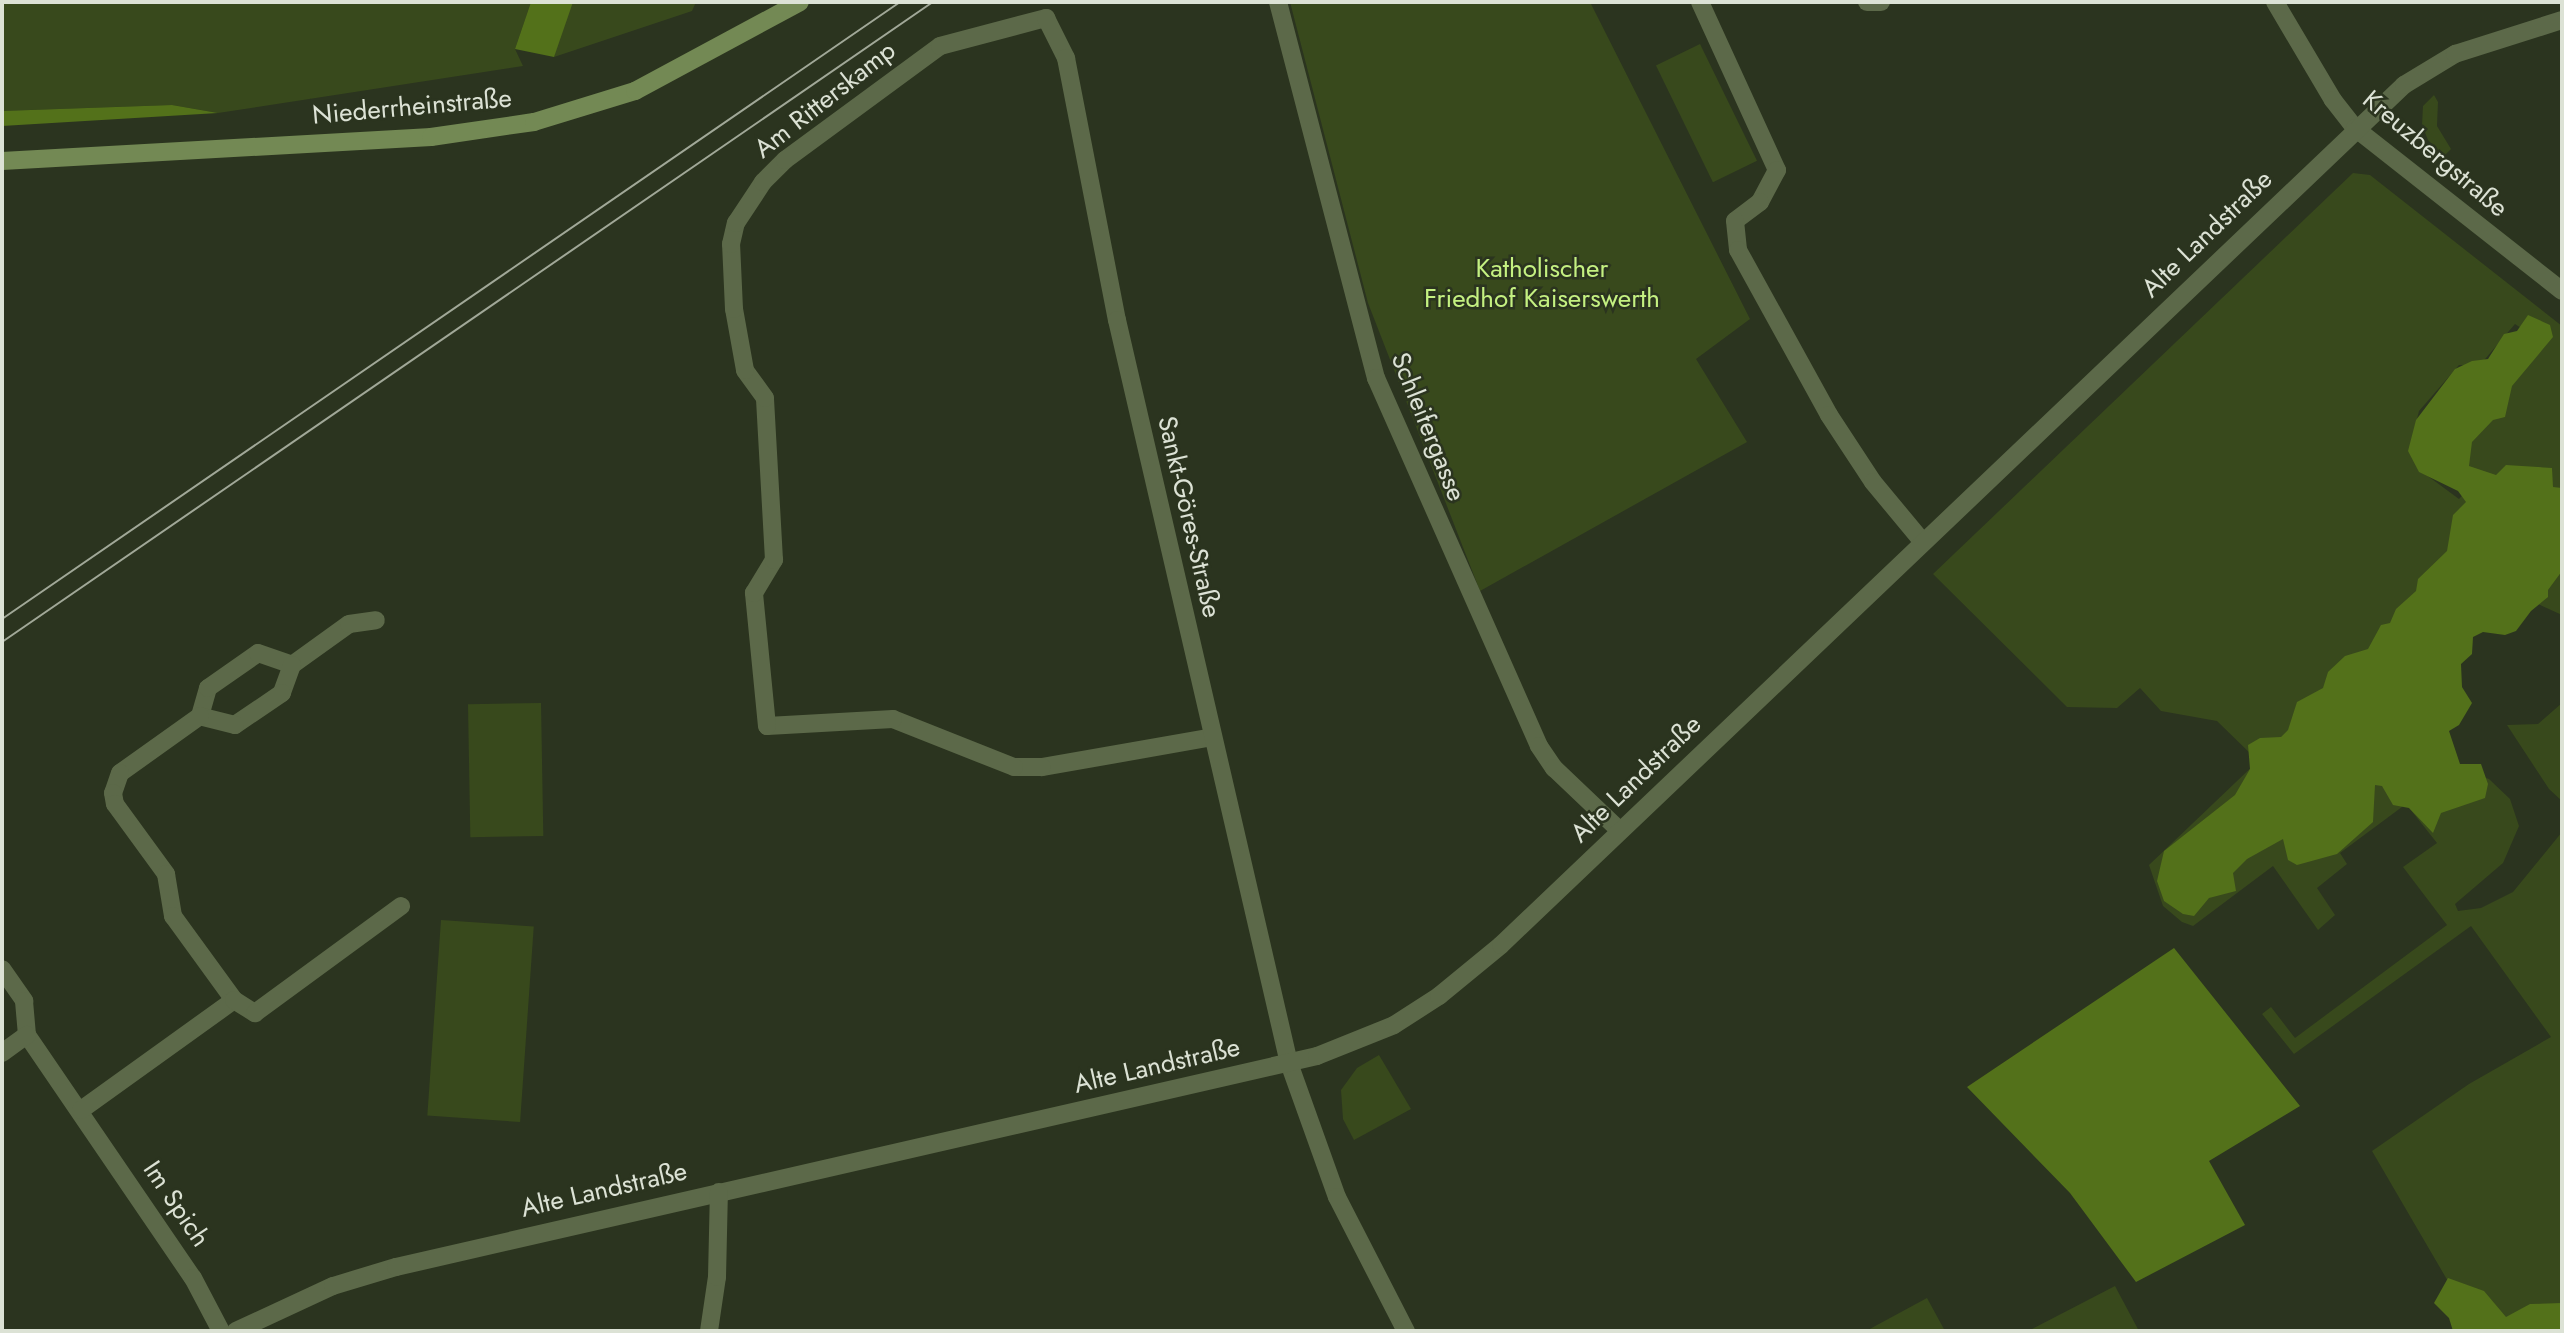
<!DOCTYPE html>
<html>
<head>
<meta charset="utf-8">
<style>
	body { margin:0 }
	#map { position:relative; width:2564px; height:1333px; overflow:hidden; background:#2b341f; font-family:Jost,sans-serif }
	div>[style] { position:absolute }
	.green>* { inset:0; background:#38491c; transform-origin:0 0 }
	.forest>* { inset:0; background:#53711a }
	.pedestrian>* { height:18px; margin:-9px; padding:0 9px; transform-origin:9px; border-radius:9px; background:#5c6949 }
	.minor>* { height:18px; margin:-9px; padding:0 9px; transform-origin:9px; border-radius:9px; background:#5c6949 }
	.secondary>* { height:18px; margin:-9px; padding:0 9px; transform-origin:9px; border-radius:9px; background:#738954 }
	.tram>* { height:2px; margin:-1px; padding:0 1px; transform-origin:1px; border-radius:1px; background:#a1a898 }
	span { translate:-50% -50%; white-space:nowrap; text-align:center; line-height:1.15; -webkit-text-stroke:5px #2b341f; paint-order:stroke }
	.street-label { font-size:26px; color:#dce2d5 }
	.park-label { font-size:26px; color:#c4f081 }
	.frame { position:absolute; inset:0; border:4px solid #dce2d5; pointer-events:none }
</style>
</head>
<body>
<div id="map">
	<div class="green">
		<i style="clip-path:polygon(2px 2px,531px 2px,515px 49px,523px 66px,218px 113px,172px 105px,2px 111px)"></i>
		<i style="clip-path:polygon(562px 2px,696px 2px,692px 11px,554px 57px)"></i>
		<i style="clip-path:polygon(1290px 2px,1590px 2px,1750px 319px,1696px 359px,1747px 442px,1480px 591px,1368px 303px)"></i>
		<i style="left:1700px;top:44px;width:130px;height:49px;rotate:64deg"></i>
		<i style="clip-path:polygon(2434px 95px,2438px 102px,2437px 126px,2451px 149px,2444px 156px,2428px 140px,2422px 125px,2423px 106px)"></i>
		<i style="clip-path:polygon(evenodd,2353px 173px,2370px 175px,2562px 326px,2562px 615px,2501px 587px,2487px 495px,2352px 728px,2489px 779px,2510px 799px,2519px 826px,2503px 863px,2455px 904px,2458px 911px,2481px 908px,2513px 892px,2562px 832px,2562px 1331px,2477px 1331px,2372px 1151px,2469px 1084px,2551px 1037px,2471px 926px,2294px 1054px,2262px 1014px,2271px 1007px,2295px 1038px,2447px 925px,2403px 867px,2437px 843px,2406px 804px,2340px 853px,2347px 864px,2317px 888px,2335px 915px,2318px 930px,2273px 866px,2193px 926px,2182px 922px,2163px 906px,2149px 865px,2258px 761px,2217px 721px,2161px 711px,2140px 688px,2117px 708px,2067px 707px,1933px 574px,2353px 173px,2515px 324px,2530px 334px,2440px 457px,2469px 488px,2459px 499px,2421px 471px,2409px 451px,2419px 411px,2459px 365px,2480px 365px,2515px 324px)"></i>
		<i style="left:541px;top:703px;width:133px;height:73px;rotate:89deg"></i>
		<i style="clip-path:polygon(2562px 703px,2562px 801px,2549px 789px,2507px 725px,2538px 724px)"></i>
		<i style="left:441px;top:920px;width:93px;height:196px;rotate:4deg"></i>
		<i style="clip-path:polygon(1379px 1055px,1411px 1109px,1354px 1140px,1343px 1119px,1341px 1090px,1357px 1068px)"></i>
		<i style="clip-path:polygon(2115px 1286px,2139px 1331px,2028px 1331px)"></i>
		<i style="clip-path:polygon(1927px 1298px,1945px 1331px,1866px 1331px)"></i>
	</div>
	<div class="forest">
		<i style="clip-path:polygon(531px 2px,573px 2px,554px 57px,515px 49px)"></i>
		<i style="clip-path:polygon(172px 105px,218px 113px,2px 126px,2px 111px)"></i>
		<i style="clip-path:polygon(2528px 315px,2550px 325px,2553px 337px,2512px 386px,2505px 417px,2493px 420px,2472px 442px,2469px 466px,2496px 475px,2506px 465px,2552px 468px,2553px 487px,2562px 488px,2562px 571px,2548px 590px,2548px 597px,2531px 611px,2516px 631px,2505px 635px,2483px 632px,2473px 637px,2472px 654px,2461px 664px,2462px 687px,2472px 703px,2459px 725px,2449px 731px,2460px 764px,2481px 764px,2488px 784px,2485px 798px,2441px 813px,2433px 833px,2409px 808px,2393px 805px,2382px 786px,2375px 785px,2373px 822px,2337px 854px,2297px 865px,2288px 860px,2283px 839px,2247px 859px,2233px 873px,2236px 891px,2209px 898px,2194px 916px,2183px 914px,2164px 901px,2157px 881px,2164px 851px,2235px 795px,2250px 769px,2248px 745px,2260px 738px,2281px 737px,2288px 730px,2297px 702px,2323px 688px,2328px 672px,2345px 656px,2368px 649px,2381px 625px,2390px 623px,2396px 609px,2416px 591px,2418px 579px,2447px 551px,2453px 515px,2466px 502px,2458px 491px,2419px 472px,2408px 451px,2416px 420px,2455px 369px,2472px 361px,2488px 359px,2504px 334px,2517px 331px)"></i>
		<i style="clip-path:polygon(2174px 948px,2300px 1106px,2209px 1161px,2245px 1225px,2136px 1282px,2070px 1193px,1967px 1087px)"></i>
		<i style="clip-path:polygon(2448px 1278px,2484px 1291px,2506px 1317px,2530px 1304px,2562px 1303px,2562px 1330px,2453px 1331px,2449px 1318px,2434px 1303px)"></i>
	</div>
	<div class="pedestrian">
		<i style="left:1700px;top:2px;width:185px;rotate:65.4deg"></i>
		<i style="left:1777px;top:170px;width:36px;rotate:118deg"></i>
		<i style="left:1760px;top:202px;width:31px;rotate:143deg"></i>
		<i style="left:1867px;top:2px;width:14px"></i>
	</div>
	<div class="minor">
		<i style="left:1278px;top:2px;width:389px;rotate:75.4deg"></i>
		<i style="left:1376px;top:378px;width:402px;rotate:66.1deg"></i>
		<i style="left:1539px;top:746px;width:27px;rotate:56deg"></i>
		<i style="left:1554px;top:768px;width:90px;rotate:43.6deg"></i>
		<i style="left:2275px;top:2px;width:114px;rotate:59.4deg"></i>
		<i style="left:2333px;top:100px;width:36px;rotate:52deg"></i>
		<i style="left:2355px;top:128px;width:263px;rotate:38.2deg"></i>
		<i style="left:1735px;top:221px;width:29px;rotate:84deg"></i>
		<i style="left:1738px;top:250px;width:188px;rotate:61.1deg"></i>
		<i style="left:1829px;top:415px;width:80px;rotate:56.7deg"></i>
		<i style="left:1873px;top:482px;width:77px;rotate:50.3deg"></i>
		<i style="left:292px;top:665px;width:70px;rotate:-35.7deg"></i>
		<i style="left:349px;top:624px;width:27px;rotate:-8deg"></i>
		<i style="left:200px;top:716px;width:29px;rotate:-74deg"></i>
		<i style="left:208px;top:688px;width:61px;rotate:-35deg"></i>
		<i style="left:258px;top:653px;width:36px;rotate:19deg"></i>
		<i style="left:292px;top:665px;width:30px;rotate:110deg"></i>
		<i style="left:282px;top:693px;width:57px;rotate:145.8deg"></i>
		<i style="left:235px;top:725px;width:36px;rotate:-166deg"></i>
		<i style="left:200px;top:716px;width:98px;rotate:144.5deg"></i>
		<i style="left:120px;top:773px;width:21px;rotate:109deg"></i>
		<i style="left:113px;top:793px;width:11px;rotate:80deg"></i>
		<i style="left:115px;top:804px;width:87px;rotate:53.9deg"></i>
		<i style="left:166px;top:874px;width:43px;rotate:80.5deg"></i>
		<i style="left:173px;top:916px;width:104px;rotate:54deg"></i>
		<i style="left:1213px;top:737px;width:174px;rotate:170deg"></i>
		<i style="left:1042px;top:767px;width:28px;rotate:180deg"></i>
		<i style="left:1014px;top:767px;width:130px;rotate:-158.4deg"></i>
		<i style="left:893px;top:719px;width:126px;rotate:176.8deg"></i>
		<i style="left:767px;top:726px;width:134px;rotate:-95.6deg"></i>
		<i style="left:754px;top:593px;width:39px;rotate:-59deg"></i>
		<i style="left:774px;top:560px;width:162px;rotate:-93.2deg"></i>
		<i style="left:765px;top:398px;width:34px;rotate:-126deg"></i>
		<i style="left:745px;top:370px;width:62px;rotate:-100.2deg"></i>
		<i style="left:734px;top:309px;width:65px;rotate:-92.6deg"></i>
		<i style="left:731px;top:244px;width:22px;rotate:-77deg"></i>
		<i style="left:736px;top:223px;width:49px;rotate:-56.6deg"></i>
		<i style="left:763px;top:182px;width:31px;rotate:-45deg"></i>
		<i style="left:785px;top:160px;width:192px;rotate:-36.3deg"></i>
		<i style="left:940px;top:46px;width:110px;rotate:-14.8deg"></i>
		<i style="left:1046px;top:18px;width:45px;rotate:63.4deg"></i>
		<i style="left:1066px;top:58px;width:267px;rotate:79deg"></i>
		<i style="left:1117px;top:320px;width:763px;rotate:76.97deg"></i>
		<i style="left:1289px;top:1063px;width:142px;rotate:70.3deg"></i>
		<i style="left:1337px;top:1197px;width:151px;rotate:62.8deg"></i>
		<i style="left:2px;top:969px;width:39px;rotate:55deg"></i>
		<i style="left:24px;top:1001px;width:34px;rotate:85deg"></i>
		<i style="left:27px;top:1035px;width:294px;rotate:55.7deg"></i>
		<i style="left:193px;top:1278px;width:60px;rotate:62.2deg"></i>
		<i style="left:2px;top:1053px;width:31px;rotate:-36deg"></i>
		<i style="left:81px;top:1110px;width:188px;rotate:-35.7deg"></i>
		<i style="left:234px;top:1000px;width:25px;rotate:32deg"></i>
		<i style="left:255px;top:1013px;width:181px;rotate:-36.2deg"></i>
		<i style="left:236px;top:1331px;width:107px;rotate:-24.9deg"></i>
		<i style="left:333px;top:1286px;width:66px;rotate:-16.8deg"></i>
		<i style="left:396px;top:1267px;width:945px;rotate:-12.9deg"></i>
		<i style="left:1317px;top:1056px;width:83px;rotate:-21.9deg"></i>
		<i style="left:1394px;top:1025px;width:54px;rotate:-32.8deg"></i>
		<i style="left:1439px;top:996px;width:80px;rotate:-39.4deg"></i>
		<i style="left:1501px;top:945px;width:1247px;rotate:-43.6deg"></i>
		<i style="left:2404px;top:85px;width:60px;rotate:-31.3deg"></i>
		<i style="left:2455px;top:54px;width:112px;rotate:-17.6deg"></i>
		<i style="left:709px;top:1331px;width:55px;rotate:-81.6deg"></i>
		<i style="left:717px;top:1277px;width:85px;rotate:-88.7deg"></i>
	</div>
	<div class="secondary">
		<i style="left:2px;top:161px;width:430px;rotate:-3.2deg"></i>
		<i style="left:431px;top:137px;width:104px;rotate:-8.3deg"></i>
		<i style="left:534px;top:122px;width:106px;rotate:-17.1deg"></i>
		<i style="left:635px;top:91px;width:187px;rotate:-28.3deg"></i>
	</div>
	<div class="tram">
		<i style="left:2px;top:619px;width:1090px;rotate:-34.49deg"></i>
		<i style="left:2px;top:642px;width:1130px;rotate:-34.51deg"></i>
	</div>
	<div class="street-label">
		<span style="left:825px;top:100px;rotate:-38deg">Am Ritterskamp</span>
		<span style="left:412px;top:107px;rotate:-5deg">Niederrheinstraße</span>
		<span style="left:2435px;top:154px;rotate:40deg">Kreuzbergstraße</span>
		<span style="left:2207px;top:234px;rotate:-44deg">Alte Landstraße</span>
		<span style="left:1428px;top:427px;rotate:68deg">Schleifergasse</span>
		<span style="left:1189px;top:517px;rotate:77deg">Sankt-Göres-Straße</span>
		<span style="left:1636px;top:779px;rotate:-44deg">Alte Landstraße</span>
		<span style="left:1157px;top:1066px;rotate:-13deg">Alte Landstraße</span>
		<span style="left:604px;top:1190px;rotate:-13deg">Alte Landstraße</span>
		<span style="left:176px;top:1204px;rotate:56deg">Im Spich</span>
	</div>
	<div class="park-label">
		<span style="left:1542px;top:284px">Katholischer<br>Friedhof Kaiserswerth</span>
	</div>
	<div class="frame"></div>
</div>
</body>
</html>
